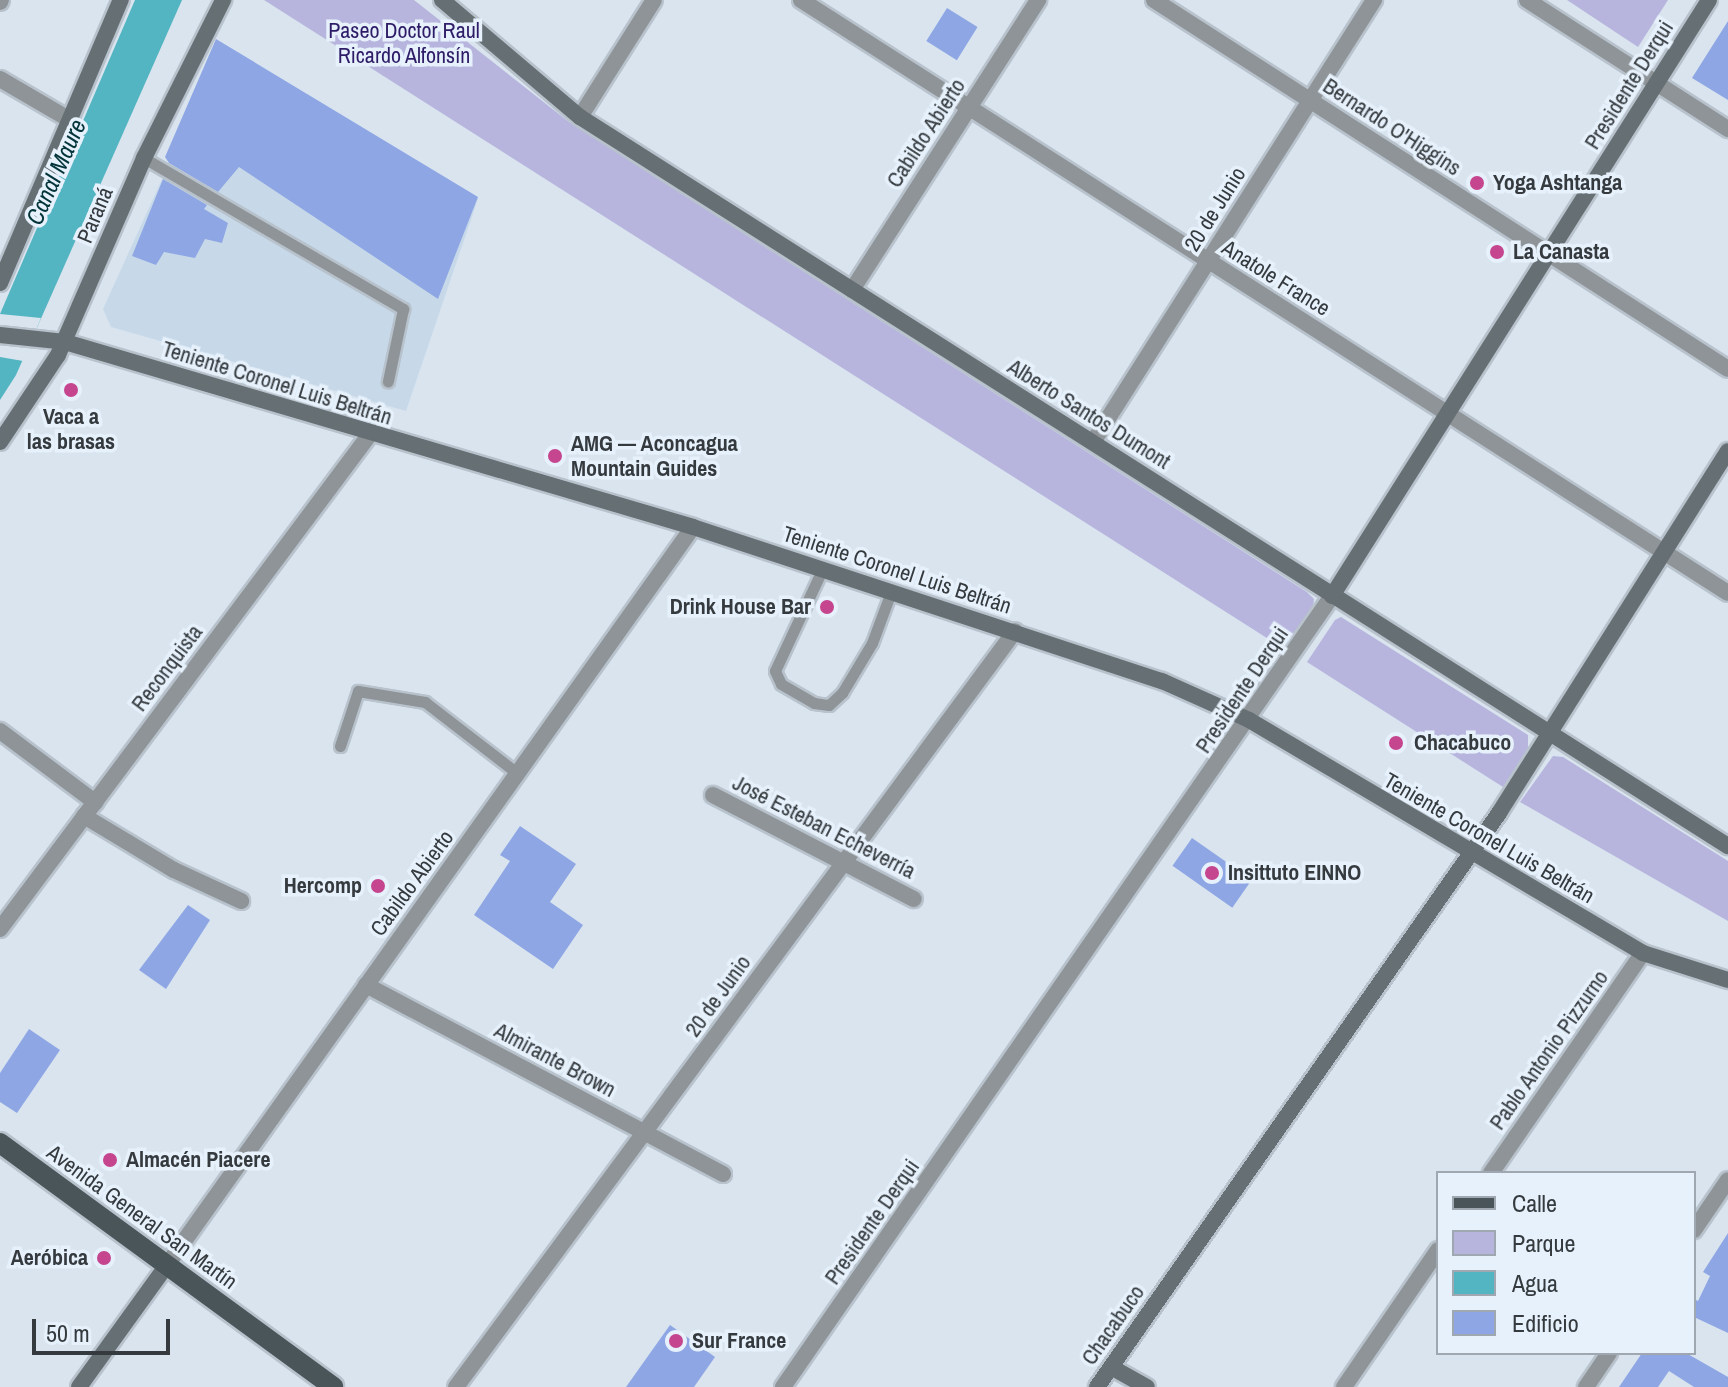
<!DOCTYPE html>
<html>
<head>
<meta charset="utf-8">
<style>
	body { margin:0 }
	#map { position:relative; width:1728px; height:1387px; overflow:hidden; background:#d9e4ef; font-family:"Archivo Narrow",sans-serif }
	div>[style] { position:absolute }
	.built>* { inset:0; background:#c7d9e9 }
	.green>* { inset:0; background:#b7b5dd }
	.water>* { inset:0; background:#52b5c1 }
	.pier>* { inset:0; background:#d9e4ef }
	.building>* { inset:0; background:#8ea7e4; transform-origin:0 0 }
	.roads { filter:drop-shadow(2px 0 #b8c2cc) drop-shadow(-2px 0 #b8c2cc) drop-shadow(0 2px #b8c2cc) drop-shadow(0 -2px #b8c2cc) }
	.lane>* { height:11px; margin:-5.5px; padding:0 5.5px; transform-origin:5.5px; border-radius:5.5px; background:#8e9497 }
	.street>* { height:16px; margin:-8px; padding:0 8px; transform-origin:8px; border-radius:8px; background:#8e9497 }
	.secondary>* { height:16px; margin:-8px; padding:0 8px; transform-origin:8px; border-radius:8px; background:#666f73 }
	.primary>* { height:20px; margin:-10px; padding:0 10px; transform-origin:10px; border-radius:10px; background:#4a555a }
	.dots>* { width:22px; height:22px; translate:-50% -50%; box-sizing:border-box; border:4px solid #e6f1fc; border-radius:50% }
	span { translate:-50% -50%; white-space:nowrap; text-align:center; line-height:1.15; -webkit-text-stroke:7px #e6f1fc; paint-order:stroke }
	.park-label { font-size:22px; color:#2e1c67 }
	.street-label { font-size:22px; color:#353a3e }
	.poi-label { font-size:22px; color:#353a3e; font-weight:700 }
	.left { translate:0 -50%; text-align:left }
	.right { translate:-100% -50%; text-align:right }
	.water-label { font-size:24px; color:#023439; font-style:italic }
	.legend { position:absolute; left:1436px; top:1171px; width:260px; height:184px; box-sizing:border-box; background:#e6f1fc; border:2px solid #9fa8b0; margin:0; padding:10px 14px; list-style:none; font-size:24px; color:#353a3e }
	.legend li { display:flex; align-items:center; gap:16px; height:40px }
	.legend b { width:40px; border:2px solid #9fa8b0 }
	.scale { position:absolute; left:32px; top:1319px; width:138px; height:36px; box-sizing:border-box; border:4px solid #353a3e; border-top:0; padding-left:10px; font-size:24px; line-height:28px; white-space:nowrap; color:#353a3e; -webkit-text-stroke:6px #e6f1fc; paint-order:stroke }
</style>
</head>
<body>
<div id="map">
	<div class="built">
		<i style="clip-path:polygon(223px 45px,478px 199px,406px 411px,111px 327px,103px 309px)"></i>
	</div>
	<div class="green">
		<i style="clip-path:polygon(264px 0,414px 0,569px 122px,1307px 592px,1314px 599px,1313px 608px,1284px 649px)"></i>
		<i style="clip-path:polygon(1567px 0,1668px 0,1638px 47px)"></i>
		<i style="clip-path:polygon(1341px 617px,1528px 735px,1528px 749px,1503px 787px,1307px 662px,1335px 620px)"></i>
		<i style="clip-path:polygon(1553px 756px,1563px 757px,1728px 861px,1728px 921px,1520px 802px)"></i>
	</div>
	<div class="water">
		<i style="clip-path:polygon(135px 0,182px 0,16px 375px,0 400px,0 314px)"></i>
	</div>
	<div class="pier">
		<i style="clip-path:polygon(0 314px,41px 318px,23px 361px,0 357px)"></i>
	</div>
	<div class="building">
		<i style="left:947px;top:8px;width:36px;height:39px;rotate:32deg"></i>
		<i style="clip-path:polygon(1728px 21px,1728px 100px,1692px 78px)"></i>
		<i style="clip-path:polygon(216px 39px,478px 197px,438px 299px,239px 167px,218px 192px,169px 163px,165px 157px)"></i>
		<i style="clip-path:polygon(163px 179px,207px 205px,204px 209px,228px 223px,222px 243px,205px 239px,195px 258px,164px 252px,156px 265px,132px 256px)"></i>
		<i style="clip-path:polygon(520px 826px,576px 864px,550px 902px,583px 925px,553px 969px,474px 915px,510px 861px,500px 855px)"></i>
		<i style="left:1192px;top:838px;width:73px;height:34px;rotate:35deg"></i>
		<i style="clip-path:polygon(188px 905px,210px 920px,166px 989px,139px 970px)"></i>
		<i style="clip-path:polygon(29px 1029px,60px 1050px,17px 1113px,0 1102px,0 1073px)"></i>
		<i style="clip-path:polygon(1728px 1233px,1728px 1333px,1694px 1317px,1694px 1299px,1698px 1301px,1710px 1276px,1703px 1272px)"></i>
		<i style="clip-path:polygon(670px 1325px,715px 1357px,694px 1387px,626px 1387px)"></i>
		<i style="clip-path:polygon(1642px 1353px,1686px 1353px,1728px 1377px,1728px 1387px,1694px 1387px,1669px 1371px,1658px 1387px,1619px 1387px)"></i>
	</div>
	<div class="roads">
		<div class="lane">
			<i style="left:144px;top:158px;width:300px;rotate:30.2deg"></i>
			<i style="left:403px;top:309px;width:74px;rotate:101.8deg"></i>
			<i style="left:822px;top:570px;width:111px;rotate:115deg"></i>
			<i style="left:775px;top:671px;width:14px;rotate:65deg"></i>
			<i style="left:781px;top:684px;width:38px;rotate:30deg"></i>
			<i style="left:814px;top:703px;width:15px;rotate:8deg"></i>
			<i style="left:829px;top:705px;width:18px;rotate:-43deg"></i>
			<i style="left:842px;top:693px;width:58px;rotate:-59deg"></i>
			<i style="left:872px;top:643px;width:54px;rotate:-69.6deg"></i>
			<i style="left:340px;top:746px;width:58px;rotate:-71.9deg"></i>
			<i style="left:358px;top:691px;width:68px;rotate:9.3deg"></i>
			<i style="left:425px;top:702px;width:116px;rotate:37.7deg"></i>
		</div>
		<div class="street">
			<i style="left:801px;top:0;width:1100px;rotate:32.61deg"></i>
			<i style="left:1154px;top:0;width:682px;rotate:32.74deg"></i>
			<i style="left:1527px;top:0;width:239px;rotate:32.7deg"></i>
			<i style="left:0;top:2px;width:2px;rotate:-63deg"></i>
			<i style="left:0;top:79px;width:83px;rotate:30.3deg"></i>
			<i style="left:580px;top:117px;width:138px;rotate:-57.7deg"></i>
			<i style="left:852px;top:290px;width:345px;rotate:-57.3deg"></i>
			<i style="left:1093px;top:442px;width:524px;rotate:-57.55deg"></i>
			<i style="left:0;top:731px;width:119px;rotate:36.8deg"></i>
			<i style="left:713px;top:795px;width:226px;rotate:27.4deg"></i>
			<i style="left:84px;top:816px;width:105px;rotate:31deg"></i>
			<i style="left:174px;top:870px;width:74px;rotate:24.8deg"></i>
			<i style="left:0;top:929px;width:618px;rotate:-53.22deg"></i>
			<i style="left:366px;top:985px;width:404px;rotate:27.9deg"></i>
			<i style="left:1491px;top:1173px;width:267px;rotate:-55.4deg"></i>
			<i style="left:1694px;top:1230px;width:60px;rotate:-55.8deg"></i>
			<i style="left:167px;top:1265px;width:906px;rotate:-54.52deg"></i>
			<i style="left:456px;top:1387px;width:940px;rotate:-53.52deg"></i>
			<i style="left:783px;top:1387px;width:963px;rotate:-55.24deg"></i>
			<i style="left:1344px;top:1387px;width:166px;rotate:-55.5deg"></i>
			<i style="left:1586px;top:1387px;width:41px;rotate:-55.9deg"></i>
		</div>
		<div class="secondary">
			<i style="left:442px;top:0;width:181px;rotate:40.3deg"></i>
			<i style="left:580px;top:117px;width:1360px;rotate:32.42deg"></i>
			<i style="left:0;top:283px;width:308px;rotate:-66.9deg"></i>
			<i style="left:0;top:335px;width:65px;rotate:6.1deg"></i>
			<i style="left:65px;top:342px;width:655px;rotate:16.41deg"></i>
			<i style="left:693px;top:527px;width:494px;rotate:18.2deg"></i>
			<i style="left:1162px;top:681px;width:95px;rotate:24.1deg"></i>
			<i style="left:1249px;top:720px;width:458px;rotate:30.6deg"></i>
			<i style="left:1643px;top:953px;width:89px;rotate:17.6deg"></i>
			<i style="left:0;top:442px;width:105px;rotate:-56.3deg"></i>
			<i style="left:58px;top:355px;width:215px;rotate:-66.4deg"></i>
			<i style="left:144px;top:158px;width:177px;rotate:-63.4deg"></i>
			<i style="left:1332px;top:596px;width:705px;rotate:-57.68deg"></i>
			<i style="left:1111px;top:1367px;width:41px;rotate:29.1deg"></i>
			<i style="left:79px;top:1387px;width:150px;rotate:-54.2deg"></i>
			<i style="left:1097px;top:1387px;width:701px;rotate:-54.99deg"></i>
			<i style="left:1499px;top:813px;width:428px;rotate:-57.7deg"></i>
		</div>
		<div class="primary">
			<i style="left:0;top:1143px;width:413px;rotate:36.2deg"></i>
		</div>
	</div>
	<div class="dots">
		<i style="left:1477px;top:183px;background:#c5458f"></i>
		<i style="left:1497px;top:252px;background:#c5458f"></i>
		<i style="left:71px;top:390px;background:#c5458f"></i>
		<i style="left:555px;top:456px;background:#c5458f"></i>
		<i style="left:827px;top:607px;background:#c5458f"></i>
		<i style="left:1396px;top:743px;background:#c5458f"></i>
		<i style="left:1212px;top:873px;background:#c5458f"></i>
		<i style="left:378px;top:886px;background:#c5458f"></i>
		<i style="left:110px;top:1160px;background:#c5458f"></i>
		<i style="left:104px;top:1258px;background:#c5458f"></i>
		<i style="left:676px;top:1341px;background:#c5458f"></i>
	</div>
	<div class="park-label">
		<span style="left:404px;top:43px">Paseo Doctor Raul<br>Ricardo Alfonsín</span>
	</div>
	<div class="street-label">
		<span style="left:1629px;top:85px;rotate:-58deg">Presidente Derqui</span>
		<span style="left:1392px;top:127px;rotate:33deg">Bernardo O'Higgins</span>
		<span style="left:926px;top:133px;rotate:-57deg">Cabildo Abierto</span>
		<span style="left:1215px;top:209px;rotate:-58deg">20 de Junio</span>
		<span style="left:95px;top:215px;rotate:-67deg">Paraná</span>
		<span style="left:1276px;top:278px;rotate:32deg">Anatole France</span>
		<span style="left:277px;top:383px;rotate:17deg">Teniente Coronel Luis Beltrán</span>
		<span style="left:1089px;top:414px;rotate:32deg">Alberto Santos Dumont</span>
		<span style="left:897px;top:570px;rotate:18deg">Teniente Coronel Luis Beltrán</span>
		<span style="left:167px;top:668px;rotate:-53deg">Reconquista</span>
		<span style="left:1242px;top:690px;rotate:-56deg">Presidente Derqui</span>
		<span style="left:824px;top:827px;rotate:27deg">José Esteban Echeverría</span>
		<span style="left:1489px;top:838px;rotate:30deg">Teniente Coronel Luis Beltrán</span>
		<span style="left:412px;top:883px;rotate:-54deg">Cabildo Abierto</span>
		<span style="left:718px;top:996px;rotate:-54deg">20 de Junio</span>
		<span style="left:1549px;top:1050px;rotate:-55deg">Pablo Antonio Pizzurno</span>
		<span style="left:555px;top:1060px;rotate:28deg">Almirante Brown</span>
		<span style="left:142px;top:1217px;rotate:36deg">Avenida General San Martín</span>
		<span style="left:872px;top:1222px;rotate:-55deg">Presidente Derqui</span>
		<span style="left:1113px;top:1325px;rotate:-55deg">Chacabuco</span>
	</div>
	<div class="poi-label">
		<span class="left" style="left:1493px;top:183px">Yoga Ashtanga</span>
		<span class="left" style="left:1513px;top:252px">La Canasta</span>
		<span style="left:71px;top:429px">Vaca a<br>las brasas</span>
		<span class="left" style="left:571px;top:456px">AMG — Aconcagua<br>Mountain Guides</span>
		<span class="right" style="left:811px;top:607px">Drink House Bar</span>
		<span class="left" style="left:1414px;top:743px">Chacabuco</span>
		<span class="left" style="left:1228px;top:873px">Insittuto EINNO</span>
		<span class="right" style="left:362px;top:886px">Hercomp</span>
		<span class="left" style="left:126px;top:1160px">Almacén Piacere</span>
		<span class="right" style="left:88px;top:1258px">Aeróbica</span>
		<span class="left" style="left:692px;top:1341px">Sur France</span>
	</div>
	<div class="water-label">
		<span style="left:56px;top:172px;rotate:-66deg">Canal Maure</span>
	</div>
	<ul class="legend">
	<li><b style="height:10px;background:#4a555a"></b>Calle</li>
	<li><b style="height:22px;background:#b7b5dd"></b>Parque</li>
	<li><b style="height:22px;background:#52b5c1"></b>Agua</li>
	<li><b style="height:22px;background:#8ea7e4"></b>Edificio</li>
	</ul>
	<div class="scale">50 m</div>
</div>
</body>
</html>
